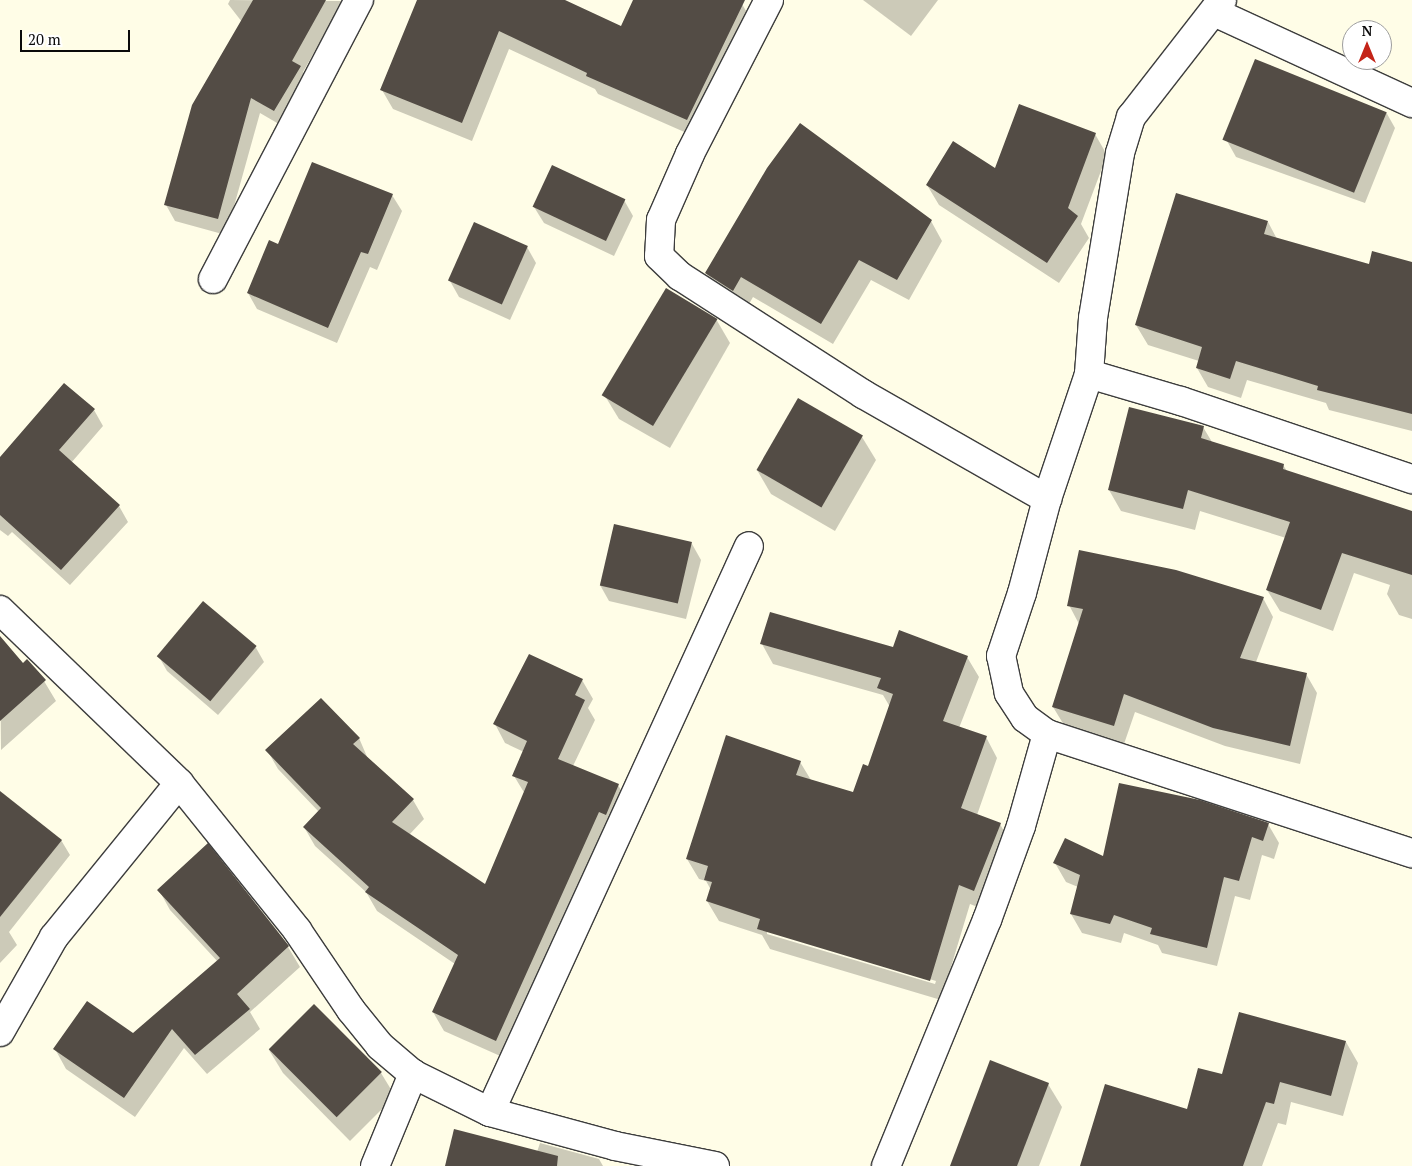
<!DOCTYPE html>
<html>
<head>
<meta charset="utf-8">
<style>
	body { margin:0 }
	#map { position:relative; width:1412px; height:1166px; overflow:hidden; background:#fffde7; font-family:"PT Serif",serif }
	div>[style] { position:absolute }
	.shadow>* { inset:0; background:#0003 }
	.building>* { inset:0; background:#534c45; transform-origin:0 0 }
	.roads { filter:drop-shadow(1px 0 #3d3d3d) drop-shadow(-1px 0 #3d3d3d) drop-shadow(0 1px #3d3d3d) drop-shadow(0 -1px #3d3d3d) }
	.minor>* { height:28px; margin:-14px; padding:0 14px; transform-origin:14px; border-radius:14px; background:#fff }
	span { translate:-50% -50%; white-space:nowrap; text-align:center; line-height:1.15; -webkit-text-stroke:5px #fff; paint-order:stroke }
	.north { position:absolute; left:1342px; top:20px; width:50px; height:50px; box-sizing:border-box; background:#fff; border:1px solid #9d9d9d; border-radius:50%; rotate:0deg; font-size:14px; font-weight:700; line-height:20px; text-align:center; color:#0a0a0a }
	.north::after { content:''; display:block; margin:auto; width:18px; height:22px; background:#c42418; clip-path:polygon(50% 0,100% 100%,50% 72%,0 100%) }
	.scale { position:absolute; left:20px; top:30px; width:110px; height:22px; box-sizing:border-box; border:2px solid #0a0a0a; border-top:0; padding-left:6px; font-size:15px; line-height:18px; white-space:nowrap; color:#0a0a0a; -webkit-text-stroke:4px #fff; paint-order:stroke }
</style>
</head>
<body>
<div id="map">
	<div class="shadow">
		<i style="clip-path:polygon(230px 0,343px 1px,303px 72px,309px 83px,284px 127px,260px 113px,226px 235px,175px 221px,166px 205px,242px 22px,228px 4px)"></i>
		<i style="clip-path:polygon(430px 0,562px 0,621px 28px,634px 0,733px 0,742px 4px,753px 23px,698px 138px,598px 94px,595px 89px,509px 49px,472px 141px,393px 109px,382px 90px)"></i>
		<i style="clip-path:polygon(863px 0,938px 0,911px 36px)"></i>
		<i style="clip-path:polygon(1386px 112px,1395px 128px,1365px 203px,1236px 157px,1227px 141px)"></i>
		<i style="clip-path:polygon(1095px 134px,1107px 155px,1081px 224px,1089px 238px,1059px 283px,939px 205px,927px 185px,995px 169px)"></i>
		<i style="clip-path:polygon(392px 195px,402px 211px,377px 270px,370px 267px,337px 343px,257px 309px,248px 293px,279px 246px)"></i>
		<i style="clip-path:polygon(624px 200px,633px 216px,614px 256px,544px 223px,534px 207px)"></i>
		<i style="clip-path:polygon(931px 221px,942px 241px,909px 300px,871px 280px,833px 344px,753px 297px,745px 311px,718px 294px,706px 273px)"></i>
		<i style="clip-path:polygon(1268px 222px,1277px 239px,1370px 266px,1412px 263px,1412px 431px,1329px 410px,1326px 403px,1247px 380px,1241px 398px,1208px 387px,1197px 368px,1199px 361px,1148px 345px,1136px 325px)"></i>
		<i style="clip-path:polygon(527px 247px,536px 263px,510px 320px,459px 297px,450px 281px)"></i>
		<i style="clip-path:polygon(716px 319px,730px 343px,670px 448px,619px 419px,605px 396px)"></i>
		<i style="clip-path:polygon(94px 410px,103px 426px,71px 463px,119px 506px,128px 522px,70px 585px,12px 532px,8px 536px,0 530px,0 459px)"></i>
		<i style="clip-path:polygon(1203px 427px,1212px 442px,1283px 465px,1287px 471px,1412px 512px,1412px 619px,1399px 615px,1387px 594px,1390px 585px,1354px 573px,1333px 631px,1280px 611px,1267px 590px,1286px 538px,1200px 511px,1195px 530px,1121px 511px,1109px 490px)"></i>
		<i style="clip-path:polygon(862px 437px,876px 460px,835px 531px,771px 494px,757px 470px)"></i>
		<i style="clip-path:polygon(692px 544px,701px 560px,686px 619px,609px 601px,600px 585px)"></i>
		<i style="clip-path:polygon(1263px 598px,1273px 617px,1256px 662px,1306px 674px,1317px 693px,1300px 764px,1225px 746px,1135px 712px,1124px 744px,1064px 725px,1053px 707px,1079px 624px,1069px 605px)"></i>
		<i style="clip-path:polygon(0 638px,23px 664px,44px 681px,56px 701px,1px 750px)"></i>
		<i style="clip-path:polygon(evenodd,762px 644px,894px 648px,967px 657px,979px 677px,959px 728px,986px 737px,997px 758px,977px 815px,1000px 824px,1011px 844px,985px 910px,970px 904px,941px 1000px,770px 949px,762px 935px,719px 921px,707px 901px,711px 890px,706px 881px,699px 879px,687px 859px,800px 762px,811px 780px,854px 793px,869px 767px,890px 707px,883px 695px,773px 664px,762px 644px,767px 931px,936px 981px,935px 984px,767px 934px,767px 931px)"></i>
		<i style="clip-path:polygon(255px 646px,264px 662px,218px 715px,167px 671px,158px 655px)"></i>
		<i style="clip-path:polygon(582px 680px,593px 699px,588px 708px,595px 720px,573px 766px,618px 785px,629px 804px,507px 1059px,444px 1031px,433px 1012px,455px 964px,377px 911px,366px 892px,315px 846px,304px 827px,319px 812px,278px 769px,267px 750px,359px 738px,368px 759px,413px 800px,424px 819px,409px 835px,485px 886px,525px 794px,514px 776px,524px 752px,505px 743px,495px 724px)"></i>
		<i style="clip-path:polygon(0 792px,61px 840px,70px 855px,9px 932px,17px 945px,0 963px)"></i>
		<i style="clip-path:polygon(1268px 824px,1279px 843px,1274px 859px,1262px 855px,1250px 900px,1235px 896px,1217px 966px,1162px 953px,1158px 945px,1124px 933px,1121px 943px,1082px 933px,1071px 914px,1078px 887px,1066px 882px,1055px 863px,1103px 858px)"></i>
		<i style="clip-path:polygon(207px 845px,288px 947px,300px 967px,250px 1012px,260px 1029px,207px 1074px,184px 1048px,135px 1117px,66px 1069px,55px 1049px,133px 1034px,218px 962px,170px 910px,159px 890px)"></i>
		<i style="clip-path:polygon(1346px 1042px,1358px 1063px,1343px 1116px,1291px 1102px,1286px 1125px,1278px 1123px,1262px 1166px,1083px 1166px,1188px 1111px,1223px 1076px)"></i>
		<i style="clip-path:polygon(269px 1050px,381px 1073px,395px 1096px,350px 1141px,283px 1073px)"></i>
		<i style="clip-path:polygon(1048px 1084px,1062px 1107px,1039px 1166px,956px 1166px)"></i>
		<i style="clip-path:polygon(540px 1143px,599px 1159px,603px 1166px,446px 1166px,537px 1152px)"></i>
	</div>
	<div class="building">
		<i style="clip-path:polygon(253px 0,326px 0,292px 61px,301px 66px,274px 111px,251px 98px,218px 219px,164px 205px,192px 105px)"></i>
		<i style="clip-path:polygon(417px 0,565px 0,621px 26px,633px 0,745px 0,687px 120px,586px 76px,587px 73px,499px 31px,462px 123px,380px 90px)"></i>
		<i style="left:1255px;top:59px;width:142px;height:87px;rotate:22deg"></i>
		<i style="clip-path:polygon(1019px 104px,1096px 133px,1068px 208px,1078px 216px,1047px 263px,926px 185px,953px 141px,995px 168px)"></i>
		<i style="clip-path:polygon(800px 123px,932px 220px,897px 280px,859px 260px,821px 324px,741px 277px,733px 291px,705px 273px,767px 168px)"></i>
		<i style="clip-path:polygon(312px 162px,393px 194px,368px 254px,361px 252px,328px 328px,247px 293px,269px 240px,278px 244px)"></i>
		<i style="left:552px;top:165px;width:81px;height:46px;rotate:25deg"></i>
		<i style="clip-path:polygon(1176px 193px,1268px 221px,1264px 234px,1369px 264px,1372px 251px,1412px 262px,1412px 414px,1317px 390px,1318px 386px,1236px 361px,1230px 379px,1196px 368px,1202px 347px,1135px 325px)"></i>
		<i style="left:474px;top:222px;width:59px;height:64px;rotate:24deg"></i>
		<i style="left:666px;top:288px;width:60px;height:125px;rotate:31deg"></i>
		<i style="clip-path:polygon(64px 383px,95px 409px,59px 450px,120px 505px,61px 570px,0 515px,0 457px)"></i>
		<i style="left:798px;top:398px;width:75px;height:83px;rotate:30deg"></i>
		<i style="clip-path:polygon(1129px 407px,1204px 426px,1201px 438px,1284px 464px,1283px 469px,1412px 511px,1412px 575px,1342px 553px,1321px 610px,1266px 590px,1290px 522px,1188px 490px,1183px 509px,1108px 490px)"></i>
		<i style="left:614px;top:524px;width:80px;height:63px;rotate:13deg"></i>
		<i style="clip-path:polygon(1079px 550px,1176px 570px,1264px 597px,1240px 658px,1307px 673px,1290px 746px,1213px 728px,1124px 694px,1114px 726px,1052px 707px,1083px 609px,1067px 606px)"></i>
		<i style="left:203px;top:601px;width:70px;height:72px;rotate:40deg"></i>
		<i style="clip-path:polygon(770px 612px,893px 647px,899px 630px,968px 656px,943px 721px,987px 736px,961px 808px,1001px 823px,974px 891px,959px 885px,930px 981px,757px 929px,760px 919px,706px 901px,712px 882px,704px 880px,708px 866px,686px 859px,726px 735px,801px 761px,796px 775px,853px 792px,863px 764px,868px 766px,893px 694px,877px 688px,881px 678px,760px 644px)"></i>
		<i style="clip-path:polygon(0 636px,23px 663px,27px 659px,46px 680px,0 721px)"></i>
		<i style="clip-path:polygon(529px 654px,583px 679px,575px 695px,585px 700px,558px 759px,619px 784px,606px 815px,599px 812px,496px 1041px,432px 1012px,458px 955px,365px 892px,369px 887px,303px 827px,321px 808px,265px 750px,321px 698px,360px 738px,353px 744px,414px 799px,392px 822px,485px 884px,528px 782px,512px 776px,527px 741px,493px 724px)"></i>
		<i style="clip-path:polygon(1119px 783px,1200px 800px,1269px 823px,1263px 841px,1252px 837px,1239px 881px,1224px 877px,1207px 948px,1150px 934px,1152px 928px,1114px 915px,1110px 924px,1070px 914px,1080px 875px,1053px 863px,1065px 838px,1103px 856px)"></i>
		<i style="clip-path:polygon(0 791px,62px 840px,0 917px)"></i>
		<i style="clip-path:polygon(208px 843px,289px 946px,237px 994px,250px 1009px,195px 1055px,172px 1029px,124px 1098px,53px 1049px,87px 1001px,133px 1033px,220px 958px,157px 890px)"></i>
		<i style="left:314px;top:1004px;width:96px;height:64px;rotate:45deg"></i>
		<i style="clip-path:polygon(1239px 1012px,1346px 1041px,1331px 1096px,1280px 1082px,1274px 1104px,1266px 1102px,1243px 1166px,1080px 1166px,1105px 1084px,1187px 1109px,1198px 1068px,1222px 1074px)"></i>
		<i style="clip-path:polygon(990px 1060px,1049px 1083px,1017px 1166px,950px 1166px)"></i>
		<i style="clip-path:polygon(454px 1129px,558px 1156px,557px 1166px,445px 1166px)"></i>
	</div>
	<div class="roads">
		<div class="minor">
			<i style="left:769px;top:0;width:173px;rotate:117.2deg"></i>
			<i style="left:690px;top:154px;width:72px;rotate:113.7deg"></i>
			<i style="left:661px;top:220px;width:36px;rotate:93deg"></i>
			<i style="left:659px;top:256px;width:29px;rotate:44deg"></i>
			<i style="left:680px;top:276px;width:218px;rotate:32.8deg"></i>
			<i style="left:863px;top:394px;width:212px;rotate:29.7deg"></i>
			<i style="left:1214px;top:12px;width:218px;rotate:24.7deg"></i>
			<i style="left:213px;top:279px;width:315px;rotate:-62.4deg"></i>
			<i style="left:1089px;top:374px;width:96px;rotate:16.4deg"></i>
			<i style="left:1181px;top:401px;width:244px;rotate:18.7deg"></i>
			<i style="left:0;top:610px;width:249px;rotate:44deg"></i>
			<i style="left:179px;top:783px;width:189px;rotate:51.2deg"></i>
			<i style="left:297px;top:930px;width:97px;rotate:56deg"></i>
			<i style="left:351px;top:1010px;width:46px;rotate:51.1deg"></i>
			<i style="left:380px;top:1046px;width:43px;rotate:40.3deg"></i>
			<i style="left:413px;top:1074px;width:86px;rotate:26.3deg"></i>
			<i style="left:490px;top:1112px;width:130px;rotate:15.2deg"></i>
			<i style="left:615px;top:1146px;width:102px;rotate:11.3deg"></i>
			<i style="left:1047px;top:734px;width:384px;rotate:18.1deg"></i>
			<i style="left:0;top:1032px;width:109px;rotate:-60.4deg"></i>
			<i style="left:54px;top:937px;width:198px;rotate:-50.9deg"></i>
			<i style="left:490px;top:1112px;width:622px;rotate:-65.41deg"></i>
			<i style="left:375px;top:1166px;width:100px;rotate:-67.6deg"></i>
			<i style="left:886px;top:1166px;width:266px;rotate:-67.7deg"></i>
			<i style="left:987px;top:920px;width:100px;rotate:-70.1deg"></i>
			<i style="left:1021px;top:826px;width:96px;rotate:-74.2deg"></i>
			<i style="left:1047px;top:734px;width:27px;rotate:-144deg"></i>
			<i style="left:1025px;top:718px;width:30px;rotate:-123deg"></i>
			<i style="left:1009px;top:693px;width:38px;rotate:-102deg"></i>
			<i style="left:1001px;top:656px;width:66px;rotate:-71.6deg"></i>
			<i style="left:1022px;top:593px;width:97px;rotate:-75.1deg"></i>
			<i style="left:1047px;top:499px;width:132px;rotate:-71.4deg"></i>
			<i style="left:1089px;top:374px;width:56px;rotate:-85.9deg"></i>
			<i style="left:1093px;top:318px;width:167px;rotate:-80.7deg"></i>
			<i style="left:1120px;top:153px;width:38px;rotate:-73deg"></i>
			<i style="left:1131px;top:117px;width:148px;rotate:-52.1deg"></i>
		</div>
	</div>
	<div class="north">N</div>
	<div class="scale">20 m</div>
</div>
</body>
</html>
